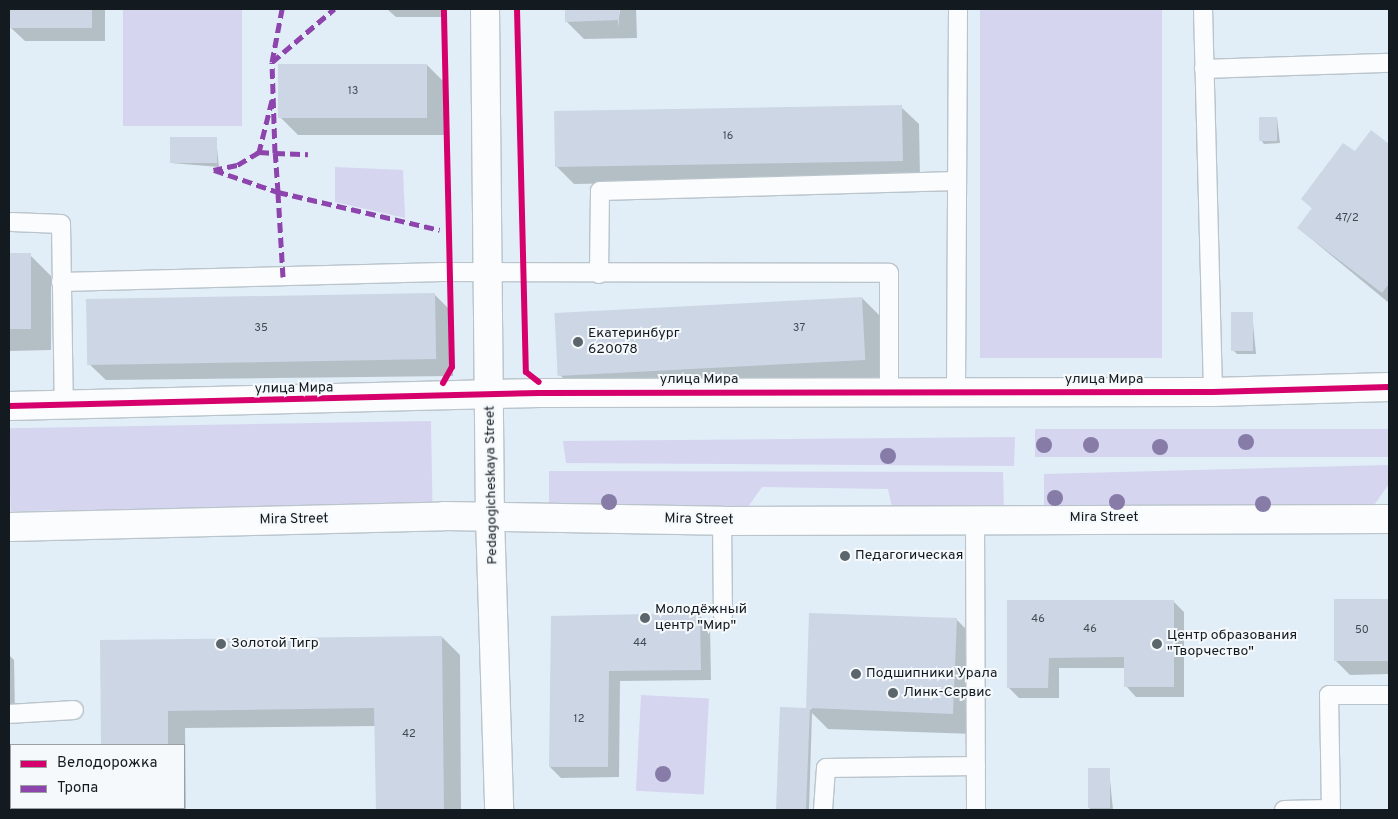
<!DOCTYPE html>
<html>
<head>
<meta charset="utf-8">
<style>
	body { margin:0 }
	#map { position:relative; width:1398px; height:819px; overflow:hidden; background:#e1eef7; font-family:Overpass,sans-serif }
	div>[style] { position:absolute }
	.green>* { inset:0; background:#d5d5f0; transform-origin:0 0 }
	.shadow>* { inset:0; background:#0003 }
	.building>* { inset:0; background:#ccd6e5; transform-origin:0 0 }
	.roads { filter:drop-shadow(1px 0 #bac4cb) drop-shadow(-1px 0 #bac4cb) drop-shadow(0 1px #bac4cb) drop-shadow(0 -1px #bac4cb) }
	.lane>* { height:18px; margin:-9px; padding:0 9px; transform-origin:9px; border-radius:9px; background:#fafcfe }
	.street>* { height:28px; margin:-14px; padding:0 14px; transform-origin:14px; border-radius:14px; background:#fafcfe }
	.secondary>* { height:28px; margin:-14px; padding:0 14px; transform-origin:14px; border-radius:14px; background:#fafcfe }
	.quiet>* { height:5px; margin-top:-2.5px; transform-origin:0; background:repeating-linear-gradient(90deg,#8e44ad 0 10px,transparent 0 15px) }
	.cycleway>* { height:6px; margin:-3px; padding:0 3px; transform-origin:3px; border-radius:3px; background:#d6006c }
	.trees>* { width:16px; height:16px; margin:-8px; border-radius:50%; background:#867ca7 }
	.dots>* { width:14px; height:14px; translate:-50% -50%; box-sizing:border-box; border:2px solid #f5f9fc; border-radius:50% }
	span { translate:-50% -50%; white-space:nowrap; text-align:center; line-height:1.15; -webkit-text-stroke:4px #f5f9fc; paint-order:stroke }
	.number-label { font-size:11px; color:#414a52 }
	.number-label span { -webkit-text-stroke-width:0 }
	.poi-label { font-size:14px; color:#131b21 }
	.left { translate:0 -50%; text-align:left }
	.street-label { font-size:14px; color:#131b21 }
	.frame { position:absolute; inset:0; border:10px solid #131b21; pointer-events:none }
	.legend { position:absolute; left:10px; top:744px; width:175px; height:65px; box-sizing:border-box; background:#f5f9fc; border:1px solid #9ba0a4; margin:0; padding:6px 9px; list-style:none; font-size:15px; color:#131b21 }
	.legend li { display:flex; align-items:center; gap:10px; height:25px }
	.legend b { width:25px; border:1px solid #9ba0a4 }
</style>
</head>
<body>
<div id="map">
	<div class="green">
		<i style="left:123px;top:9px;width:119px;height:117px"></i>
		<i style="left:980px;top:9px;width:182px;height:349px"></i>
		<i style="clip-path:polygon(335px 167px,403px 170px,405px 218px,335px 202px)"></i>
		<i style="left:431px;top:421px;width:83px;height:422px;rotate:89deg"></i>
		<i style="left:1389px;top:429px;width:28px;height:354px;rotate:90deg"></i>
		<i style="clip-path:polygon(1015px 437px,1014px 466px,566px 463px,563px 441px)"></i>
		<i style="clip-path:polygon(1389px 465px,1389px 484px,1372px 508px,1044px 511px,1044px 474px)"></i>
		<i style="clip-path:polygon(549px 471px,1003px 472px,1004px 510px,892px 507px,888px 489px,762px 487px,745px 511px,549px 510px)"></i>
		<i style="left:641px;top:695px;width:68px;height:96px;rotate:3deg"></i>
	</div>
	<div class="shadow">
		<i style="clip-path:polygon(11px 9px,105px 9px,105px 41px,25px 41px,11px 28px)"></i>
		<i style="clip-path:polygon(387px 9px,445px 9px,445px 17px,396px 17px)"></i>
		<i style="clip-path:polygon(566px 9px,618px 9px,618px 27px,620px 9px,636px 9px,637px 38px,584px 39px,566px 21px)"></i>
		<i style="clip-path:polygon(427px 65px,445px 83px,445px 135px,298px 135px,280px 117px)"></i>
		<i style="clip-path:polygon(901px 107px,919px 124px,920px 178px,574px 184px,556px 166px)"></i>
		<i style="clip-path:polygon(1277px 118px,1280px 143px,1264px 144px,1261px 140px)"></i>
		<i style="clip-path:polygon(1372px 132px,1389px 145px,1389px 303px,1298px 228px,1313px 209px,1303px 199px,1355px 153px)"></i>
		<i style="clip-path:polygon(216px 139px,219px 167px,171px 163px)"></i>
		<i style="clip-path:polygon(9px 255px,30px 255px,51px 276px,51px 350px,9px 351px)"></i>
		<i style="clip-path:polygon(434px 294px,452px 312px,453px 376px,106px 380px,88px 363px)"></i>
		<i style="clip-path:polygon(862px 298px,880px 316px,882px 377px,575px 390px,557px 372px)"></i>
		<i style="clip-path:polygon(1252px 313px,1256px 354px,1237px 354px,1233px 350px)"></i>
		<i style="clip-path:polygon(1389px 600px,1389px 674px,1350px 675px,1336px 661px,1335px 601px)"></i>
		<i style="clip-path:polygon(1008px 601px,1173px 601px,1184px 612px,1184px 697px,1136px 697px,1126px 686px,1126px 668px,1059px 668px,1059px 698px,1019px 698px,1008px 687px)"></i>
		<i style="clip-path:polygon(699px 615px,710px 626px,711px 680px,620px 681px,619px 777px,561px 778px,550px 767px,552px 617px)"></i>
		<i style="clip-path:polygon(956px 619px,977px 640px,974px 734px,828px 729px,812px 713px,809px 810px,778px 810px,781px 709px,809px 710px)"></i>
		<i style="clip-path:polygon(442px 637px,460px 655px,461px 810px,377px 810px,376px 726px,185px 728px,186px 810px,103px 810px,184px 808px,184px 745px,102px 745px,101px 641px)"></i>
		<i style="clip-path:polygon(9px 655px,14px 660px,15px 714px,9px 714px)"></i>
		<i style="clip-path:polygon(1109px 770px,1113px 810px,1092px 810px,1089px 808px)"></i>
	</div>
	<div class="building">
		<i style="left:10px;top:9px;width:82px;height:19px"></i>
		<i style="clip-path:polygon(565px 9px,619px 9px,619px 20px,565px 22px)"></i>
		<i style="left:278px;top:64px;width:149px;height:54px"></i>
		<i style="left:902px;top:105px;width:56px;height:348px;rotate:89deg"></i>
		<i style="left:1259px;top:117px;width:18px;height:24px"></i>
		<i style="clip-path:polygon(1371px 130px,1389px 144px,1389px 284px,1382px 293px,1297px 228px,1312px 208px,1301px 199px,1343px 143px,1355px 151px)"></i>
		<i style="left:170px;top:137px;width:47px;height:26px"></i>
		<i style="left:31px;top:253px;width:76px;height:22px;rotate:90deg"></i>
		<i style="left:435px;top:293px;width:66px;height:349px;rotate:89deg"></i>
		<i style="left:862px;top:297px;width:63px;height:308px;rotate:87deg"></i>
		<i style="left:1231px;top:312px;width:22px;height:39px"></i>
		<i style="left:1389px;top:599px;width:62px;height:55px;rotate:90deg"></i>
		<i style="clip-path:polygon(1007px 600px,1174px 600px,1174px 687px,1124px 687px,1124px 657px,1049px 658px,1048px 688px,1007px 688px)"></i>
		<i style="clip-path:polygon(700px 613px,701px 670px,609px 671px,608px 767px,549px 767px,551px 616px)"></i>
		<i style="clip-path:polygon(809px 613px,957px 618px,953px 714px,810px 708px,806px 810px,776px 810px,780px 707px,806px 708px)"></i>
		<i style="clip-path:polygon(442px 636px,444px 810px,376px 810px,374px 708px,168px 711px,168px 745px,101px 745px,100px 640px)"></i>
		<i style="left:1110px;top:768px;width:40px;height:22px;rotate:90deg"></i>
		<i style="left:102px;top:808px;width:67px;height:2px"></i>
	</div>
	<div class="roads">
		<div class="lane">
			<i style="left:1203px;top:9px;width:383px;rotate:88.5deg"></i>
			<i style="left:1204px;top:69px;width:185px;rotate:-1.9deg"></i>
			<i style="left:12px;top:222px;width:49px;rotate:2.3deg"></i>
			<i style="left:61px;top:224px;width:181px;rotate:89.1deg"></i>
			<i style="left:599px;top:274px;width:83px;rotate:-89.3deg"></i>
			<i style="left:600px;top:191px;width:357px;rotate:-1.6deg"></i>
			<i style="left:61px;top:282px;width:381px;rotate:-1.5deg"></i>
			<i style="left:442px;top:272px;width:447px;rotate:0.1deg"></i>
			<i style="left:889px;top:273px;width:120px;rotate:90deg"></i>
			<i style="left:956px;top:392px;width:383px;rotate:-89.7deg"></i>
			<i style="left:975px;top:519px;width:291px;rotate:89.8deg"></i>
			<i style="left:722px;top:521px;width:94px;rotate:89.4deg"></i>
			<i style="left:9px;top:714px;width:65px;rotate:-3.5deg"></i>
			<i style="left:823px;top:810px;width:42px;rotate:-85.9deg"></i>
			<i style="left:826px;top:768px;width:150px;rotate:-0.8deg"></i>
			<i style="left:1284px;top:810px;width:45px;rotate:-1.3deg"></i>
			<i style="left:1331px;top:810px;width:115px;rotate:-91deg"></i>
			<i style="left:1329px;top:695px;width:60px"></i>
		</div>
		<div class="street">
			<i style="left:485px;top:9px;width:508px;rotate:89.44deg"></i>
			<i style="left:490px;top:517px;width:293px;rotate:88.2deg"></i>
		</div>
		<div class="secondary">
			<i style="left:9px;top:406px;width:530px;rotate:-1.41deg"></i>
			<i style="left:539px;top:393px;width:674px;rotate:-0.09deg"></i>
			<i style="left:1213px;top:392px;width:176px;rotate:-1.6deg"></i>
			<i style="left:9px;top:527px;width:435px;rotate:-1.4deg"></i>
			<i style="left:444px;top:516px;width:278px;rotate:1deg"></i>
			<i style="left:722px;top:521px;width:667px;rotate:-0.17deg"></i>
		</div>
	</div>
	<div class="quiet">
		<i style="left:272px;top:62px;width:82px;rotate:-40.5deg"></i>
		<i style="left:272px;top:100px;width:54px;rotate:104deg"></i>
		<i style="left:259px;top:152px;width:26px;rotate:149deg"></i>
		<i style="left:237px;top:165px;width:24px;rotate:168deg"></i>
		<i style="left:214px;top:170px;width:68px;rotate:19deg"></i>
		<i style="left:278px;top:192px;width:39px;rotate:-94deg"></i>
		<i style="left:275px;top:153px;width:33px;rotate:2deg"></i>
		<i style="left:259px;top:152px;width:16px;rotate:4deg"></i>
		<i style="left:275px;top:153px;width:91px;rotate:-91.9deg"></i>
		<i style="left:272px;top:62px;width:54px;rotate:-79.3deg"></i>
		<i style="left:283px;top:277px;width:85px;rotate:-93.4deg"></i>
		<i style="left:278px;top:192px;width:166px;rotate:13.2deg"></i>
	</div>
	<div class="cycleway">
		<i style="left:517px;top:9px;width:363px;rotate:88.6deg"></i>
		<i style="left:526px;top:372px;width:16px;rotate:38deg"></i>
		<i style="left:443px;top:383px;width:18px;rotate:-61deg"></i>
		<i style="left:452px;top:367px;width:358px;rotate:-91.3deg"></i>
		<i style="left:9px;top:406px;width:530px;rotate:-1.41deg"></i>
		<i style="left:539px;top:393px;width:674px;rotate:-0.09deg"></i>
		<i style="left:1213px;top:392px;width:176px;rotate:-1.6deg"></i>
	</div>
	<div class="trees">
		<i style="left:1246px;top:442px"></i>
		<i style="left:1044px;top:445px"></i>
		<i style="left:1091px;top:445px"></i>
		<i style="left:1160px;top:447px"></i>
		<i style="left:888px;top:456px"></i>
		<i style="left:1055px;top:498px"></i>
		<i style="left:609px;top:502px"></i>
		<i style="left:1117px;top:502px"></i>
		<i style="left:1263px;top:504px"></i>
		<i style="left:663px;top:774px"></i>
	</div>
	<div class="dots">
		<i style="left:578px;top:342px;background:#5b656c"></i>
		<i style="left:845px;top:556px;background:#5b656c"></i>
		<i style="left:645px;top:618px;background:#5b656c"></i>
		<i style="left:221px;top:644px;background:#5b656c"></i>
		<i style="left:1157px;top:644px;background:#5b656c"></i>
		<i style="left:856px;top:674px;background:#5b656c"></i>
		<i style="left:893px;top:693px;background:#5b656c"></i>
	</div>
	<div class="number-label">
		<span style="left:353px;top:91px">13</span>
		<span style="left:728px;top:136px">16</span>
		<span style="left:1347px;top:218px">47/2</span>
		<span style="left:261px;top:328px">35</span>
		<span style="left:799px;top:328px">37</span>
		<span style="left:1038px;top:619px">46</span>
		<span style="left:1090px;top:629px">46</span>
		<span style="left:1362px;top:630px">50</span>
		<span style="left:640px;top:643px">44</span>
		<span style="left:579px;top:719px">12</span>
		<span style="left:409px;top:734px">42</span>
	</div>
	<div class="poi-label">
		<span class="left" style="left:588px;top:342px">Екатеринбург<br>620078</span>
		<span class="left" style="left:855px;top:556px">Педагогическая</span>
		<span class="left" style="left:655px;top:618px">Молодёжный<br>центр "Мир"</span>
		<span class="left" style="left:1167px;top:644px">Центр образования<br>"Творчество"</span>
		<span class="left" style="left:231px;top:644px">Золотой Тигр</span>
		<span class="left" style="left:866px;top:674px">Подшипники Урала</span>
		<span class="left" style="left:903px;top:693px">Линк-Сервис</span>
	</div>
	<div class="street-label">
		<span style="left:699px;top:380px">улица Мира</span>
		<span style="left:1104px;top:380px">улица Мира</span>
		<span style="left:294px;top:389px;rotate:-1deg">улица Мира</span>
		<span style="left:492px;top:485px;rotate:-91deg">Pedagogicheskaya Street</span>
		<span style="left:1104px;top:518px">Mira Street</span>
		<span style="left:294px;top:520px;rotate:-1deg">Mira Street</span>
		<span style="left:699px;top:520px;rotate:1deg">Mira Street</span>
	</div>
	<div class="frame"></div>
	<ul class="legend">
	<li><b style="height:6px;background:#d6006c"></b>Велодорожка</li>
	<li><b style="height:6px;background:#8e44ad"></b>Тропа</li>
	</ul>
</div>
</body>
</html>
